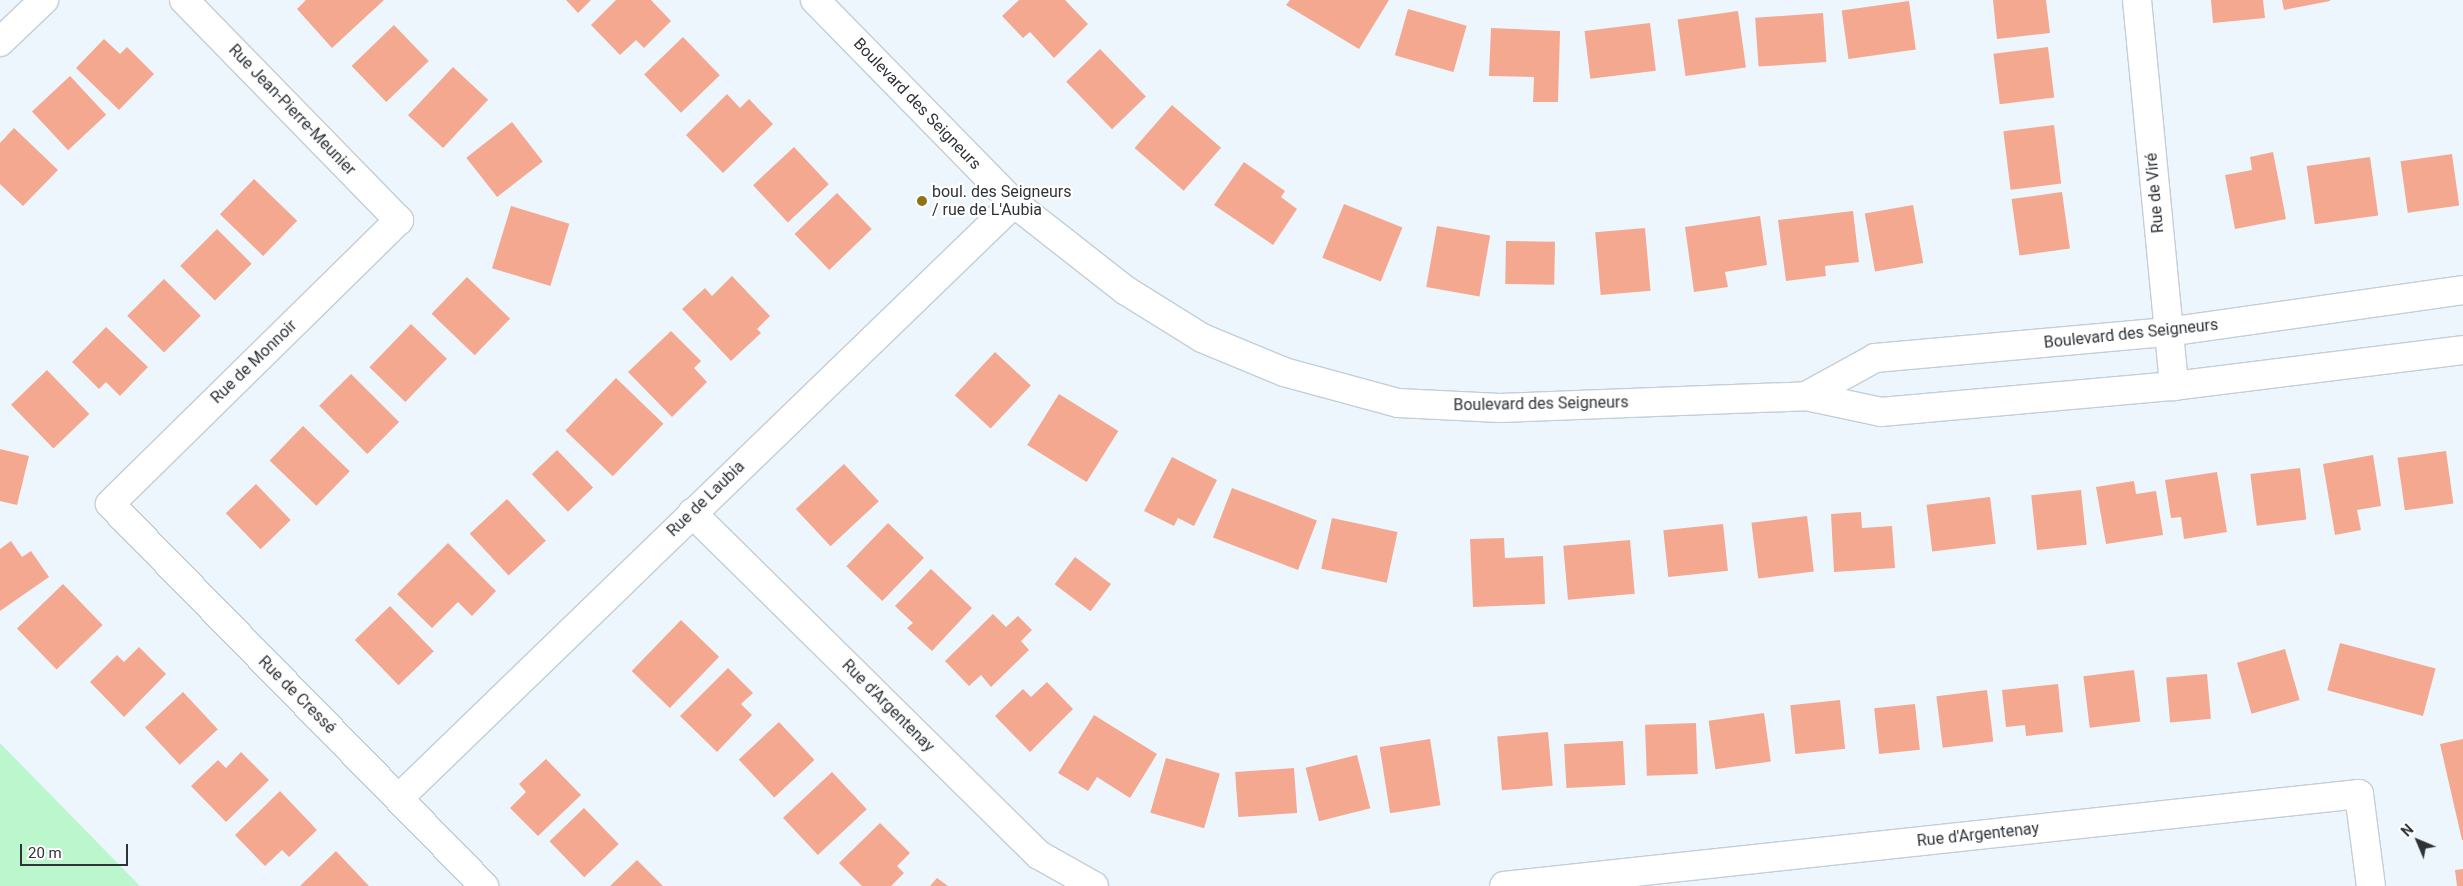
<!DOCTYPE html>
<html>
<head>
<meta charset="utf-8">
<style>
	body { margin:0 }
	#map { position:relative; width:2463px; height:886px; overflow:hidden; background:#eef6fd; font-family:Roboto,sans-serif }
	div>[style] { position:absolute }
	.green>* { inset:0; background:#bcf6cd }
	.building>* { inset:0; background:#f4a890; transform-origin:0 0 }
	.roads { filter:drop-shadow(1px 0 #c4ced7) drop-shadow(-1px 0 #c4ced7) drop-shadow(0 1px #c4ced7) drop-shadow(0 -1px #c4ced7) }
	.minor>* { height:28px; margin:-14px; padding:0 14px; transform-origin:14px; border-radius:14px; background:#fff }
	.dots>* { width:14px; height:14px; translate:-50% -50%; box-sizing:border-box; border:2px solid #fff; border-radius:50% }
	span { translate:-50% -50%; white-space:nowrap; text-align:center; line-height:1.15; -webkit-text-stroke:4.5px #fff; paint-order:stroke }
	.street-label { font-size:16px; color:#2f3337 }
	.poi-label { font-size:16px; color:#2f3337 }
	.left { translate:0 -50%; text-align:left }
	.north { position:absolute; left:2393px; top:816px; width:50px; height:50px; -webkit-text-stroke:4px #fff; paint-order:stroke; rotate:315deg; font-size:14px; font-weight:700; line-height:20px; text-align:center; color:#2f3337 }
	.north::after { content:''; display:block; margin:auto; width:18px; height:22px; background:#2f3337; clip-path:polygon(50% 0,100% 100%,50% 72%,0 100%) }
	.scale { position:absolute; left:20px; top:844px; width:108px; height:22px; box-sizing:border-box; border:2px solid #2f3337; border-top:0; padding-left:6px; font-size:15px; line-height:18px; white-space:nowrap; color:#2f3337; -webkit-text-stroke:4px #fff; paint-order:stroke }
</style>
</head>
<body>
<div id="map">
	<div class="green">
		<i style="clip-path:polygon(0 743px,140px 886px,0 886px)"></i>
	</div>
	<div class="building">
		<i style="clip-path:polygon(306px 0,384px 0,332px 48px,297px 9px)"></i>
		<i style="clip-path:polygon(566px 0,591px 0,578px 13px)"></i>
		<i style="clip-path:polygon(616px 0,651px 0,671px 21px,644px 48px,636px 40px,620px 55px,591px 25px)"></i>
		<i style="clip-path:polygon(1019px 0,1065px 0,1088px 24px,1054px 58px,1030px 32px,1023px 38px,1002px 16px)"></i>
		<i style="clip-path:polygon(1290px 0,1389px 0,1359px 49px,1286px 5px)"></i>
		<i style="clip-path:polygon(1993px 0,2046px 0,2050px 33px,1997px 39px)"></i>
		<i style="clip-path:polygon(2211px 0,2263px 0,2265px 18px,2213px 23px)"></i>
		<i style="clip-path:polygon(2282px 0,2330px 0,2330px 1px,2284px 10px)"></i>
		<i style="left:1909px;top:1px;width:49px;height:68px;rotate:82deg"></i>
		<i style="left:1408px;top:9px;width:61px;height:48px;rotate:16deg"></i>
		<i style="left:1738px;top:11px;width:57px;height:61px;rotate:82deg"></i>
		<i style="left:1823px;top:13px;width:49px;height:68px;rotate:86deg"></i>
		<i style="left:1650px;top:23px;width:48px;height:66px;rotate:83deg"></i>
		<i style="left:394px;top:25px;width:50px;height:59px;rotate:46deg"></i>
		<i style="clip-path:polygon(1491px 28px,1560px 31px,1558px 102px,1533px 102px,1534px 77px,1489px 76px)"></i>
		<i style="left:683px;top:37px;width:53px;height:54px;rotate:46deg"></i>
		<i style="clip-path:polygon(104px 39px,120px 54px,127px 47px,154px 74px,119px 110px,76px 68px)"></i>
		<i style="left:2048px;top:47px;width:51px;height:55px;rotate:83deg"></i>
		<i style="left:1100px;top:49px;width:66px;height:47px;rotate:46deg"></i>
		<i style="left:453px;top:67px;width:48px;height:66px;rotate:43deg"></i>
		<i style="left:70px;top:76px;width:53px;height:52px;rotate:47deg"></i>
		<i style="clip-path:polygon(727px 94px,740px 108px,749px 99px,773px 124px,723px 173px,686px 135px)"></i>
		<i style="left:1172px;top:105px;width:65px;height:57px;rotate:41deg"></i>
		<i style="left:512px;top:122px;width:50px;height:58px;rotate:52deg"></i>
		<i style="left:2054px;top:125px;width:59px;height:51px;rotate:83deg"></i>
		<i style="clip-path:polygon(14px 128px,58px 170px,23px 206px,0 184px,0 143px)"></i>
		<i style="left:794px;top:147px;width:51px;height:56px;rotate:47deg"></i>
		<i style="clip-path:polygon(2273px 152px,2286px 219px,2235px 229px,2225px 175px,2252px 170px,2250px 157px)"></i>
		<i style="left:2452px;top:154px;width:52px;height:52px;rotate:82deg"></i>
		<i style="left:2370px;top:157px;width:59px;height:64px;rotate:82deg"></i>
		<i style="clip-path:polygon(1244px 162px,1285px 191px,1281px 197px,1297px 209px,1273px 245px,1214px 205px)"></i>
		<i style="left:254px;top:179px;width:60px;height:49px;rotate:44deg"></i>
		<i style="left:2062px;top:192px;width:57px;height:51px;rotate:82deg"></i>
		<i style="left:837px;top:193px;width:50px;height:59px;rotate:46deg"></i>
		<i style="left:1344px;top:204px;width:63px;height:58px;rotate:22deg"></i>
		<i style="left:1913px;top:205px;width:59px;height:49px;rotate:80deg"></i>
		<i style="left:511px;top:206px;width:61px;height:65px;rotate:17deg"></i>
		<i style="clip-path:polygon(1853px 211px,1859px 262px,1825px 266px,1826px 276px,1786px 281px,1778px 220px)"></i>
		<i style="clip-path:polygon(1760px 216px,1767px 265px,1725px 272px,1728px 287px,1694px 292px,1685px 227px)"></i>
		<i style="left:1437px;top:226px;width:54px;height:62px;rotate:10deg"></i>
		<i style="left:1645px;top:228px;width:63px;height:50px;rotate:85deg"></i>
		<i style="left:217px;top:229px;width:49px;height:52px;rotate:45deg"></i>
		<i style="left:1506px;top:241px;width:49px;height:43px;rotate:1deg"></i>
		<i style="clip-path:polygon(732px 276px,770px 316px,757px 329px,761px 333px,731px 361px,682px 309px,705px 288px,712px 296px)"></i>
		<i style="left:467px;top:277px;width:60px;height:51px;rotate:44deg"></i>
		<i style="left:164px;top:279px;width:52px;height:52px;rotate:45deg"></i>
		<i style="left:411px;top:324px;width:50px;height:60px;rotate:44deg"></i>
		<i style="clip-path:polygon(106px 327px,148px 367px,120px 396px,106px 382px,99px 389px,72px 362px)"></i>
		<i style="clip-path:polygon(671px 331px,701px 361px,694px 368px,707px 382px,672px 417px,628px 372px)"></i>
		<i style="left:995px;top:352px;width:49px;height:59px;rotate:43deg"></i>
		<i style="left:47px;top:370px;width:61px;height:50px;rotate:46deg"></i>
		<i style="left:351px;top:374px;width:68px;height:45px;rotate:45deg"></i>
		<i style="left:616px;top:378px;width:66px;height:73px;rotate:44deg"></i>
		<i style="left:1059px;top:394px;width:70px;height:60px;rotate:32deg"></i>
		<i style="left:303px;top:426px;width:65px;height:48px;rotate:44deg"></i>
		<i style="clip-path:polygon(0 449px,29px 456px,17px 505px,0 501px)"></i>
		<i style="left:557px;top:450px;width:52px;height:35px;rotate:46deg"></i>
		<i style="left:2446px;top:451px;width:53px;height:49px;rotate:82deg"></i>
		<i style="clip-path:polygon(2373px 455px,2381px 506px,2357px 510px,2361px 530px,2335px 535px,2323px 464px)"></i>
		<i style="clip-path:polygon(1172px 457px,1217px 480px,1194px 526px,1178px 518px,1174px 526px,1144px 511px)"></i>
		<i style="left:844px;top:464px;width:51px;height:66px;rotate:47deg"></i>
		<i style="left:2300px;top:468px;width:52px;height:50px;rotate:83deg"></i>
		<i style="clip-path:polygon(2217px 472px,2227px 532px,2184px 539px,2181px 517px,2171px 518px,2165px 480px)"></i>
		<i style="clip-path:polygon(2134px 481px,2136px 494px,2156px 491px,2163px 535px,2106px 544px,2096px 487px)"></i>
		<i style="left:256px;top:484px;width:50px;height:42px;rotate:46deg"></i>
		<i style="left:1232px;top:488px;width:91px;height:53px;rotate:21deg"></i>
		<i style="left:2081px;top:490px;width:55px;height:50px;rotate:84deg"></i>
		<i style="left:1990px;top:497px;width:47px;height:64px;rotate:83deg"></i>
		<i style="left:507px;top:499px;width:57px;height:51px;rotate:47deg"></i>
		<i style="clip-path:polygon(1861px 512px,1862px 528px,1892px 526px,1895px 568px,1834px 572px,1831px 514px)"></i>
		<i style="left:1807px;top:516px;width:56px;height:56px;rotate:83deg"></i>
		<i style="left:1332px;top:518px;width:67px;height:52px;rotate:12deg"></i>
		<i style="left:888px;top:523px;width:50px;height:60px;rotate:44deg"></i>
		<i style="left:1723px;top:524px;width:47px;height:60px;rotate:84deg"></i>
		<i style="clip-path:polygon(1504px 538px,1505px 558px,1543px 556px,1545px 604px,1473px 607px,1470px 539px)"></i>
		<i style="left:1630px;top:540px;width:54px;height:67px;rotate:85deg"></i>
		<i style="clip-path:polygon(11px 541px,22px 557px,31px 551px,49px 577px,0 611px,0 549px)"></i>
		<i style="clip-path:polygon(448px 543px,496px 591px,472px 616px,458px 602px,432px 628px,397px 594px)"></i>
		<i style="left:1075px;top:557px;width:45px;height:34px;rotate:37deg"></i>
		<i style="clip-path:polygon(931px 569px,972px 608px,932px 651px,907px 628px,913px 623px,895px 606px)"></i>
		<i style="left:63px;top:584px;width:57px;height:64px;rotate:46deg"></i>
		<i style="left:390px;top:606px;width:63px;height:49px;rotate:46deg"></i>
		<i style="clip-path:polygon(993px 614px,1006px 627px,1018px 616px,1032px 630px,1021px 641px,1029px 650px,991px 687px,981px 675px,969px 686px,945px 661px)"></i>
		<i style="left:681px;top:620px;width:53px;height:71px;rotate:44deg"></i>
		<i style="left:2340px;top:643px;width:99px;height:49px;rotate:15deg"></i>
		<i style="clip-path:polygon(139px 647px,166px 674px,124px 717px,90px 682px,117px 655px,124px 662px)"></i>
		<i style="left:2285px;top:649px;width:53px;height:50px;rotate:74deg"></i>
		<i style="clip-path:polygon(728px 668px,753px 693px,741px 704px,752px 715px,717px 752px,680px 716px)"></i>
		<i style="left:2134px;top:670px;width:52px;height:51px;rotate:83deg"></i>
		<i style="left:2207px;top:674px;width:45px;height:41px;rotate:85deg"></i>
		<i style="clip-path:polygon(1047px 682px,1073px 709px,1030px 752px,995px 716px,1023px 689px,1031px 697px)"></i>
		<i style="clip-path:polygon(2058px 684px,2063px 732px,2026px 736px,2025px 725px,2006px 727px,2002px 690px)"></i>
		<i style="left:1987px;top:690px;width:52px;height:51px;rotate:83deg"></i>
		<i style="left:183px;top:692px;width:51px;height:52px;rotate:47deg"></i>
		<i style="left:1840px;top:700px;width:49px;height:50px;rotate:84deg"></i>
		<i style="left:1915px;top:704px;width:46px;height:41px;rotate:84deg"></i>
		<i style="left:1764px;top:713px;width:49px;height:56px;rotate:82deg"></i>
		<i style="clip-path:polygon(1094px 715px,1157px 754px,1130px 798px,1097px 777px,1088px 791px,1058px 773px)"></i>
		<i style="left:779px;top:722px;width:52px;height:55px;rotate:47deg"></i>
		<i style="left:1696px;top:723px;width:51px;height:51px;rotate:88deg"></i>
		<i style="left:1548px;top:732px;width:54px;height:51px;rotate:85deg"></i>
		<i style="left:1430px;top:739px;width:67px;height:51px;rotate:81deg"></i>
		<i style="clip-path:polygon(2463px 739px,2463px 840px,2462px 840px,2440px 744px)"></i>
		<i style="left:1623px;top:741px;width:44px;height:59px;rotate:87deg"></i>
		<i style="clip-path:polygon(241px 752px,269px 780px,226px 822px,191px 786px,218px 760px,226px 768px)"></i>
		<i style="left:1357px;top:755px;width:55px;height:53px;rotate:76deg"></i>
		<i style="left:1166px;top:758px;width:56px;height:57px;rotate:16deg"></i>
		<i style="clip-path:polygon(546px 759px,581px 795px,538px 836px,510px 808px,526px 792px,519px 784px)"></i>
		<i style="left:1294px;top:768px;width:45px;height:59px;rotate:86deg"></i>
		<i style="left:832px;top:772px;width:51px;height:67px;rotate:47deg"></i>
		<i style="clip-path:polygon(280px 791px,317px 830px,289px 857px,282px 850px,265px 866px,235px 835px)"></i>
		<i style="left:584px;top:808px;width:50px;height:48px;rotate:46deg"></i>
		<i style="clip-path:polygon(880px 823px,910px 853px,897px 866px,904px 873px,891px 886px,862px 886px,839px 863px)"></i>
		<i style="clip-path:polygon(336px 851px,369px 886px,300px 886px)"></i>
		<i style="clip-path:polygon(637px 860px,663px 886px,610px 886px)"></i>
		<i style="clip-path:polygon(2463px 869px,2463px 886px,2457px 886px,2455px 870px)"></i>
		<i style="clip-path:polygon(937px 878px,948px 886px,930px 886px)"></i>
	</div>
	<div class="roads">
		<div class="minor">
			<i style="left:184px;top:0;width:308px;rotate:45.7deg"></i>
			<i style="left:399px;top:220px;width:405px;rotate:135.5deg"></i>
			<i style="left:110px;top:504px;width:535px;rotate:45.61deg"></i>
			<i style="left:815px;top:0;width:284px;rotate:45.6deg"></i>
			<i style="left:1014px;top:203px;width:141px;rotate:38.1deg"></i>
			<i style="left:1125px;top:290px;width:91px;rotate:31.9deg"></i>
			<i style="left:1202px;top:338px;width:89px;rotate:22.5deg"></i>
			<i style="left:1284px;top:372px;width:118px;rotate:15.2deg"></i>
			<i style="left:1398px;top:403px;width:102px;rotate:2.8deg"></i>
			<i style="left:1500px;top:408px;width:306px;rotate:-2.2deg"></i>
			<i style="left:1806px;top:396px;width:77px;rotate:12deg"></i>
			<i style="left:1881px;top:412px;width:294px;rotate:-5.1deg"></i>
			<i style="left:2174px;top:386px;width:291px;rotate:-7.1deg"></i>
			<i style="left:2137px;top:0;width:388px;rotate:84.5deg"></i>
			<i style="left:0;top:42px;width:61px;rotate:-43.7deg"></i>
			<i style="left:1806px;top:396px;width:79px;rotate:-28.8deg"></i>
			<i style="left:1875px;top:358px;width:294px;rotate:-5.1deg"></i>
			<i style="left:2168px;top:332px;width:298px;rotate:-8.1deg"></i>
			<i style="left:692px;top:513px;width:487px;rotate:44.6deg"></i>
			<i style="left:1039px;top:855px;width:63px;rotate:29.4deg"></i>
			<i style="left:399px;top:798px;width:856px;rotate:-44.05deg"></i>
			<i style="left:1504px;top:886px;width:860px;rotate:-6.14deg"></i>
			<i style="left:2359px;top:794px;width:93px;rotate:82.6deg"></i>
		</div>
	</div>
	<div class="dots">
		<i style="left:922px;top:201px;background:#8d7316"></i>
	</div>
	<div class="street-label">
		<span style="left:917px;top:104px;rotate:46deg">Boulevard des Seigneurs</span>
		<span style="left:292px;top:110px;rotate:46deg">Rue Jean-Pierre-Meunier</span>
		<span style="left:2155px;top:193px;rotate:-95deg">Rue de Viré</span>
		<span style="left:2131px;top:334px;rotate:-6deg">Boulevard des Seigneurs</span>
		<span style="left:254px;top:362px;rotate:-44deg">Rue de Monnoir</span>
		<span style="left:1541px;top:404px;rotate:-1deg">Boulevard des Seigneurs</span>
		<span style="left:706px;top:499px;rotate:-44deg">Rue de Laubia</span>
		<span style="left:297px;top:695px;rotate:45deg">Rue de Cressé</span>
		<span style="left:888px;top:706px;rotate:45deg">Rue d'Argentenay</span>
		<span style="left:1978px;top:835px;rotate:-6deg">Rue d'Argentenay</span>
	</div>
	<div class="poi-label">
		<span class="left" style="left:932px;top:201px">boul. des Seigneurs<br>/ rue de L'Aubia</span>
	</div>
	<div class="north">N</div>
	<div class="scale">20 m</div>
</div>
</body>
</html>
